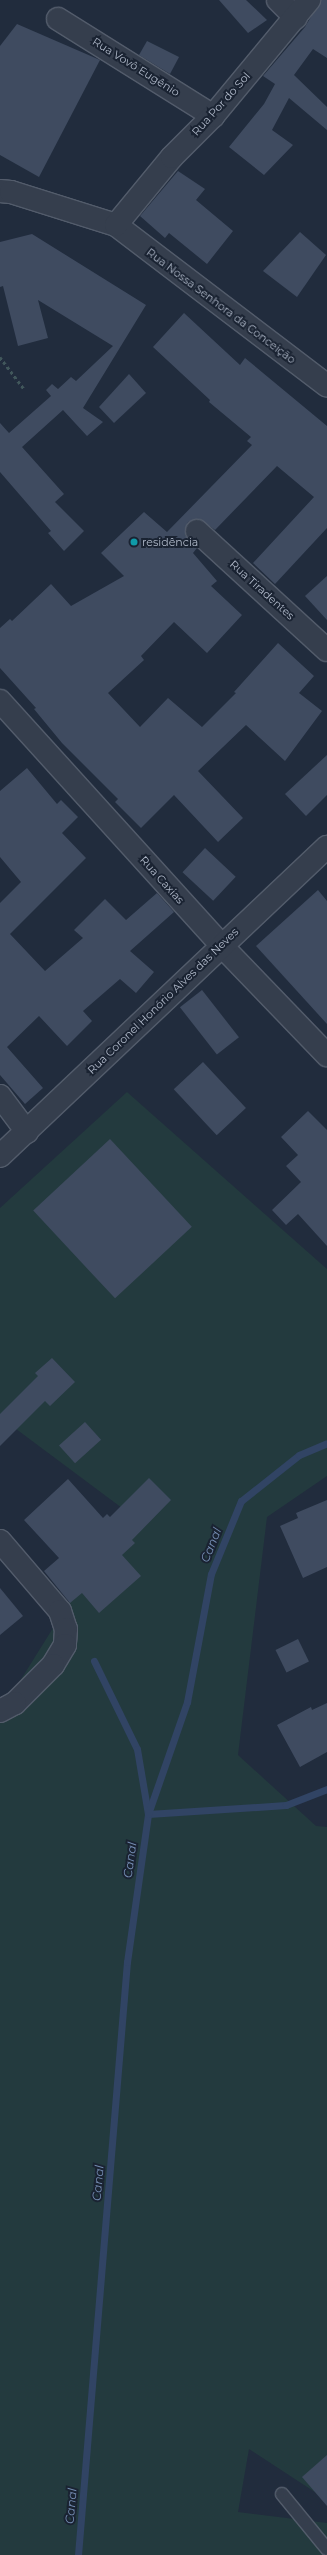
<!DOCTYPE html>
<html>
<head>
<meta charset="utf-8">
<style>
	body { margin:0 }
	#map { position:relative; width:327px; height:2555px; overflow:hidden; background:#212c3d; font-family:Montserrat,sans-serif }
	div>[style] { position:absolute }
	.green>* { inset:0; background:#233a3e }
	.stream>* { height:7px; margin:-3.5px; padding:0 3.5px; transform-origin:3.5px; border-radius:3.5px; background:#314464 }
	.building>* { inset:0; background:#3f4b60; transform-origin:0 0 }
	.path>* { height:2.5px; margin-top:-1.25px; transform-origin:0; background:repeating-linear-gradient(90deg,#41575b 0 3px,transparent 0 6px) }
	.roads { filter:drop-shadow(1px 0 #535c6b) drop-shadow(-1px 0 #535c6b) drop-shadow(0 1px #535c6b) drop-shadow(0 -1px #535c6b) }
	.lane>* { height:12px; margin:-6px; padding:0 6px; transform-origin:6px; border-radius:6px; background:#353e4d }
	.street>* { height:22px; margin:-11px; padding:0 11px; transform-origin:11px; border-radius:11px; background:#353e4d }
	.dots>* { width:11px; height:11px; translate:-50% -50%; box-sizing:border-box; border:2px solid #1a2332; border-radius:50% }
	span { translate:-50% -50%; white-space:nowrap; text-align:center; line-height:1.15; -webkit-text-stroke:4px #1a2332; paint-order:stroke }
	.street-label { font-size:11px; color:#b0b9c9 }
	.poi-label { font-size:11px; color:#b0b9c9 }
	.left { translate:0 -50%; text-align:left }
	.water-label { font-size:12px; color:#758db3; font-style:italic }
</style>
</head>
<body>
<div id="map">
	<div class="green">
		<i style="clip-path:polygon(127px 1092px,327px 1269px,327px 1476px,267px 1517px,238px 1755px,316px 1826px,327px 1827px,327px 2500px,249px 2449px,238px 2512px,327px 2523px,327px 2555px,0 2555px,0 1713px,126px 1511px,0 1417px,0 1208px)"></i>
	</div>
	<div class="stream">
		<i style="left:94px;top:1661px;width:98px;rotate:64deg"></i>
		<i style="left:137px;top:1749px;width:66px;rotate:80.4deg"></i>
		<i style="left:148px;top:1814px;width:138px;rotate:-3.7deg"></i>
		<i style="left:286px;top:1805px;width:44px;rotate:-21.3deg"></i>
		<i style="left:78px;top:2555px;width:595px;rotate:-85.28deg"></i>
		<i style="left:127px;top:1962px;width:149px;rotate:-81.9deg"></i>
		<i style="left:148px;top:1814px;width:119px;rotate:-70.8deg"></i>
		<i style="left:187px;top:1702px;width:130px;rotate:-79.4deg"></i>
		<i style="left:211px;top:1574px;width:79px;rotate:-67.7deg"></i>
		<i style="left:241px;top:1501px;width:74px;rotate:-38.4deg"></i>
		<i style="left:299px;top:1455px;width:30px;rotate:-23deg"></i>
	</div>
	<div class="building">
		<i style="clip-path:polygon(219px 0,246px 0,267px 20px,248px 33px)"></i>
		<i style="clip-path:polygon(321px 0,327px 0,327px 58px,313px 49px,294px 75px,327px 107px,327px 130px,289px 98px,272px 130px,293px 145px,264px 175px,229px 147px,264px 104px,275px 84px,263px 76px,305px 27px)"></i>
		<i style="clip-path:polygon(17px 24px,100px 60px,39px 177px,0 155px,0 46px)"></i>
		<i style="clip-path:polygon(147px 41px,179px 57px,170px 74px,139px 55px)"></i>
		<i style="clip-path:polygon(178px 171px,205px 189px,196px 200px,233px 231px,207px 264px,169px 233px,165px 238px,140px 216px)"></i>
		<i style="clip-path:polygon(300px 232px,326px 255px,297px 297px,263px 271px)"></i>
		<i style="clip-path:polygon(32px 234px,146px 305px,83px 408px,103px 422px,87px 436px,63px 410px,22px 447px,64px 494px,55px 502px,84px 531px,64px 551px,48px 533px,51px 531px,0 472px,0 423px,9px 433px,51px 396px,46px 390px,52px 384px,58px 389px,71px 377px,76px 381px,113px 346px,38px 300px,48px 338px,18px 346px,3px 286px,0 287px,0 242px)"></i>
		<i style="clip-path:polygon(184px 313px,240px 365px,245px 358px,327px 426px,327px 528px,275px 584px,253px 563px,314px 497px,277px 466px,215px 530px,200px 519px,188px 522px,185px 535px,197px 548px,193px 553px,217px 581px,211px 586px,242px 615px,207px 653px,174px 622px,141px 656px,144px 660px,108px 693px,140px 727px,168px 698px,202px 727px,236px 693px,234px 692px,278px 643px,314px 676px,299px 693px,322px 711px,285px 761px,246px 725px,198px 771px,243px 818px,218px 842px,174px 795px,141px 828px,115px 802px,118px 799px,62px 743px,34px 709px,36px 708px,0 668px,0 628px,10px 619px,12px 621px,51px 584px,71px 606px,124px 576px,101px 553px,144px 512px,167px 532px,252px 445px,247px 441px,251px 437px,209px 402px,210px 400px,153px 347px)"></i>
		<i style="clip-path:polygon(129px 374px,146px 393px,114px 423px,99px 407px)"></i>
		<i style="clip-path:polygon(327px 576px,327px 620px,305px 596px)"></i>
		<i style="clip-path:polygon(327px 755px,327px 795px,306px 816px,285px 794px)"></i>
		<i style="clip-path:polygon(27px 768px,57px 804px,61px 800px,78px 817px,62px 833px,86px 858px,10px 934px,45px 971px,83px 938px,74px 930px,105px 899px,126px 920px,157px 893px,174px 912px,130px 951px,154px 972px,136px 993px,120px 979px,83px 1011px,92px 1021px,67px 1046px,39px 1016px,7px 1047px,43px 1088px,25px 1104px,0 1075px,0 903px,21px 882px,0 857px,0 791px)"></i>
		<i style="left:205px;top:848px;width:42px;height:33px;rotate:43deg"></i>
		<i style="clip-path:polygon(318px 890px,327px 901px,327px 1024px,256px 946px)"></i>
		<i style="left:202px;top:990px;width:60px;height:28px;rotate:52deg"></i>
		<i style="left:203px;top:1062px;width:63px;height:40px;rotate:47deg"></i>
		<i style="clip-path:polygon(308px 1111px,327px 1130px,327px 1246px,298px 1214px,286px 1225px,272px 1210px,301px 1182px,286px 1166px,298px 1155px,281px 1137px)"></i>
		<i style="left:110px;top:1139px;width:120px;height:105px;rotate:47deg"></i>
		<i style="clip-path:polygon(52px 1358px,75px 1382px,50px 1406px,45px 1401px,0 1446px,0 1414px,38px 1376px,35px 1373px)"></i>
		<i style="left:85px;top:1422px;width:24px;height:35px;rotate:48deg"></i>
		<i style="clip-path:polygon(149px 1478px,171px 1500px,132px 1540px,135px 1543px,122px 1555px,141px 1576px,99px 1613px,82px 1593px,70px 1603px,44px 1571px,59px 1558px,24px 1520px,68px 1479px,103px 1518px,107px 1514px,110px 1517px)"></i>
		<i style="clip-path:polygon(327px 1500px,327px 1567px,303px 1578px,280px 1526px,298px 1518px,296px 1513px)"></i>
		<i style="clip-path:polygon(0 1588px,23px 1616px,0 1635px)"></i>
		<i style="left:298px;top:1639px;width:25px;height:25px;rotate:64deg"></i>
		<i style="clip-path:polygon(327px 1703px,327px 1752px,300px 1767px,277px 1725px,311px 1707px,312px 1710px)"></i>
		<i style="clip-path:polygon(327px 2455px,327px 2506px,302px 2477px)"></i>
	</div>
	<div class="path">
		<i style="left:0;top:357px;width:41px;rotate:52.9deg"></i>
	</div>
	<div class="roads">
		<div class="lane">
			<i style="left:282px;top:2494px;width:71px;rotate:50.7deg"></i>
		</div>
		<div class="street">
			<i style="left:278px;top:0;width:25px;rotate:45deg"></i>
			<i style="left:58px;top:19px;width:183px;rotate:32deg"></i>
			<i style="left:0;top:191px;width:11px;rotate:5deg"></i>
			<i style="left:11px;top:192px;width:110px;rotate:17.4deg"></i>
			<i style="left:116px;top:225px;width:265px;rotate:37.3deg"></i>
			<i style="left:116px;top:225px;width:88px;rotate:-50.5deg"></i>
			<i style="left:172px;top:157px;width:58px;rotate:-45deg"></i>
			<i style="left:213px;top:116px;width:151px;rotate:-50.4deg"></i>
			<i style="left:197px;top:531px;width:176px;rotate:42.5deg"></i>
			<i style="left:0;top:701px;width:329px;rotate:47.8deg"></i>
			<i style="left:221px;top:945px;width:153px;rotate:46.1deg"></i>
			<i style="left:0;top:1096px;width:45px;rotate:53.1deg"></i>
			<i style="left:0;top:1156px;width:450px;rotate:-43.4deg"></i>
			<i style="left:0;top:1541px;width:92px;rotate:49.4deg"></i>
			<i style="left:60px;top:1611px;width:19px;rotate:72deg"></i>
			<i style="left:66px;top:1629px;width:16px;rotate:94deg"></i>
			<i style="left:65px;top:1645px;width:23px;rotate:121deg"></i>
			<i style="left:53px;top:1665px;width:54px;rotate:135deg"></i>
			<i style="left:15px;top:1703px;width:17px;rotate:152deg"></i>
		</div>
	</div>
	<div class="dots">
		<i style="left:134px;top:542px;background:#0f9aa8"></i>
	</div>
	<div class="street-label">
		<span style="left:136px;top:67px;rotate:32deg">Rua Vovô Eugênio</span>
		<span style="left:221px;top:104px;rotate:-48deg">Rua Por do Sol</span>
		<span style="left:221px;top:306px;rotate:37deg">Rua Nossa Senhora da Conceição</span>
		<span style="left:262px;top:590px;rotate:42deg">Rua Tiradentes</span>
		<span style="left:162px;top:880px;rotate:48deg">Rua Caxias</span>
		<span style="left:163px;top:1001px;rotate:-44deg">Rua Coronel Honório Alves das Neves</span>
	</div>
	<div class="poi-label">
		<span class="left" style="left:142px;top:542px">residência</span>
	</div>
	<div class="water-label">
		<span style="left:211px;top:1545px;rotate:-68deg">Canal</span>
		<span style="left:130px;top:1860px;rotate:-82deg">Canal</span>
		<span style="left:98px;top:2183px;rotate:-85deg">Canal</span>
		<span style="left:71px;top:2506px;rotate:-85deg">Canal</span>
	</div>
</div>
</body>
</html>
